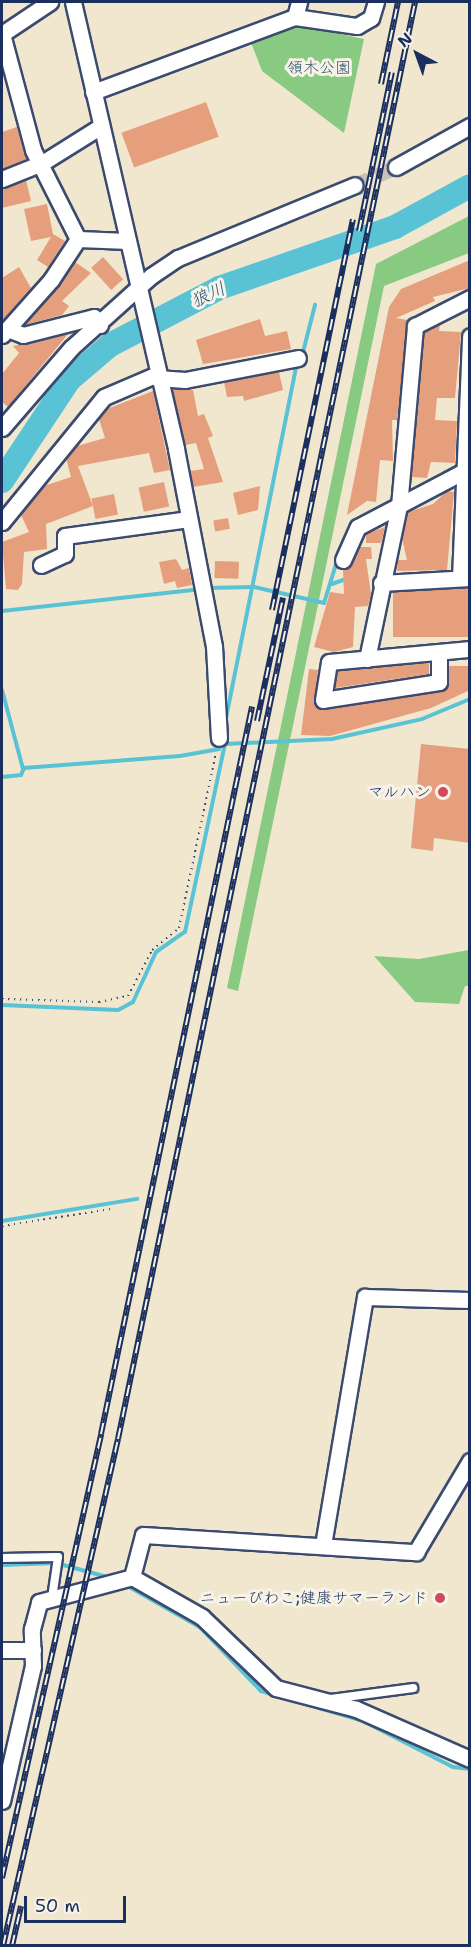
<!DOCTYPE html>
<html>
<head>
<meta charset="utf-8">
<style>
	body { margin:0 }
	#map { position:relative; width:471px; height:1947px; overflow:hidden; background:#f1e7cf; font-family:"Shantell Sans","Klee One",sans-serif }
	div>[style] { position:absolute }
	.green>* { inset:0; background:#88ca82 }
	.stream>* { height:4px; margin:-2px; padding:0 2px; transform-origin:2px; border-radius:2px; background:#59c3d5 }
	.river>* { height:24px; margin:-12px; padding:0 12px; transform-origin:12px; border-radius:12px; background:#59c3d5 }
	.building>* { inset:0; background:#e69f7d; transform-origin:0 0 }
	.minor-tunnel>* { height:15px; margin-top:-7.5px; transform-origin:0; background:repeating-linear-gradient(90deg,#c6c2b8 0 15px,transparent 0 23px) }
	.path>* { height:2px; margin-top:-1px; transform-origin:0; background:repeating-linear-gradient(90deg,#3b4b6f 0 1.5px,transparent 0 6px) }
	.roads { filter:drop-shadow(2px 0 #3b4b6f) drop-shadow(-2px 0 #3b4b6f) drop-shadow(0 2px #3b4b6f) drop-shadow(0 -2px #3b4b6f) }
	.service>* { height:8px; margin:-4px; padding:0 4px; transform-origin:4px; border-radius:4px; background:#fff }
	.minor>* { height:15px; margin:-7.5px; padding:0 7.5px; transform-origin:7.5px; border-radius:7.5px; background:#fff }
	.rail>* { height:6px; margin-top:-3px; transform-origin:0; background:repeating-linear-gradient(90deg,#f7f3e8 0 11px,#1b2f5e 0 22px); box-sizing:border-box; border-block:2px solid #1b2f5e }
	.dots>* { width:16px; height:16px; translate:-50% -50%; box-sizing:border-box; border:3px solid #f7f3e8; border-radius:50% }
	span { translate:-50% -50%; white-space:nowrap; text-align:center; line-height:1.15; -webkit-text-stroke:6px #f7f3e8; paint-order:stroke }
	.park-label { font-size:16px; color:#365667 }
	.poi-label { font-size:16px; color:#1b2f5e }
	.right { translate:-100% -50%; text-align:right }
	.water-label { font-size:18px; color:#2a547c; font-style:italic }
	.frame { position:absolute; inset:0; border:3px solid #1b2f5e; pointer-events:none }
	.north { position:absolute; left:387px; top:24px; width:60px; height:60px; -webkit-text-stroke:4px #f7f3e8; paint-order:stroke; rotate:319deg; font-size:16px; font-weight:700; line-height:24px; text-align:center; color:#1b2f5e }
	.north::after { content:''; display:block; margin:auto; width:21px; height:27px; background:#1b2f5e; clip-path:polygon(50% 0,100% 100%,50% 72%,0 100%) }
	.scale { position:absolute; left:24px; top:1896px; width:102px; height:27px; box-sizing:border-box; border:3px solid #1b2f5e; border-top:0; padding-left:8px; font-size:18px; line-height:21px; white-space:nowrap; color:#1b2f5e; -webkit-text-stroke:4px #f7f3e8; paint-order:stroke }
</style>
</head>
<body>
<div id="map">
	<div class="green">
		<i style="clip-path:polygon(302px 26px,364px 39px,344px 133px,262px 71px,250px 40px)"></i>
		<i style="clip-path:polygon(469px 216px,469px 253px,384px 286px,238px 991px,227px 988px,376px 264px)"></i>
		<i style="clip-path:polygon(469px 950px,469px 986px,465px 986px,459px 1004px,415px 1002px,374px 956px,419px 959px)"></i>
	</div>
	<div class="stream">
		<i style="left:302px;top:356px;width:53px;rotate:-75.7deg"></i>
		<i style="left:444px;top:473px;width:19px;rotate:-28deg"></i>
		<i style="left:338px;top:553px;width:31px;rotate:-65deg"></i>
		<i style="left:332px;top:584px;width:15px;rotate:-20deg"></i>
		<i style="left:207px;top:588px;width:47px;rotate:-1.2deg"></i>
		<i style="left:254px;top:587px;width:72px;rotate:12.9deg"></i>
		<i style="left:324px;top:603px;width:44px;rotate:-72.8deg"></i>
		<i style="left:2px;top:611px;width:199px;rotate:-6.3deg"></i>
		<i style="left:2px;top:690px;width:82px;rotate:75.1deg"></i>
		<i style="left:225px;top:723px;width:368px;rotate:-78.7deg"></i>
		<i style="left:2px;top:777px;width:19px;rotate:-6deg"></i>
		<i style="left:21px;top:775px;width:8px;rotate:-67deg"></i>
		<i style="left:24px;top:768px;width:156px;rotate:-4.4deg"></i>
		<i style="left:180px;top:756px;width:40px;rotate:-10deg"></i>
		<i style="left:219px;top:749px;width:7px;rotate:-74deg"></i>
		<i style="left:2px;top:1005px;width:116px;rotate:2.5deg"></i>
		<i style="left:118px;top:1010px;width:17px;rotate:-28deg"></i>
		<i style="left:133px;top:1002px;width:55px;rotate:-65.3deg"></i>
		<i style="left:156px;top:952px;width:35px;rotate:-35deg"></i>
		<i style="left:185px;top:932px;width:192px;rotate:-78deg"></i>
		<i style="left:225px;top:744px;width:107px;rotate:-2.7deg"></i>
		<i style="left:332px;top:739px;width:92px;rotate:-12.5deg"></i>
		<i style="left:422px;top:719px;width:52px;rotate:-22.6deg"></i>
		<i style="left:2px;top:1221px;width:137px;rotate:-9.3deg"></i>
		<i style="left:2px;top:1565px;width:54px;rotate:-2.1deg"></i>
		<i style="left:56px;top:1563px;width:57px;rotate:15.3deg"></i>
		<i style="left:124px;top:1584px;width:89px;rotate:29.7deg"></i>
		<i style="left:201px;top:1628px;width:87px;rotate:46.4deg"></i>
		<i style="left:261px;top:1691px;width:106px;rotate:16.4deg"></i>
		<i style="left:363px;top:1721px;width:101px;rotate:27.1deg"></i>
		<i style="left:453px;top:1767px;width:17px;rotate:7deg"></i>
	</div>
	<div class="river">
		<i style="left:2px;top:481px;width:121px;rotate:-56.4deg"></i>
		<i style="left:69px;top:380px;width:54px;rotate:-40.5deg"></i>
		<i style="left:110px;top:345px;width:123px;rotate:-27.6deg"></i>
		<i style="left:219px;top:288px;width:186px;rotate:-19.1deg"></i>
		<i style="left:395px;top:227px;width:85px;rotate:-28.7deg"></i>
	</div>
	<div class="building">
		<i style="left:206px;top:102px;width:37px;height:90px;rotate:70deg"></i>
		<i style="clip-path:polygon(17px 127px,26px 159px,2px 169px,2px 132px)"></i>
		<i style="clip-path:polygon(26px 180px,31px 201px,2px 208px,2px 189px)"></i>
		<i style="clip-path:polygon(47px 204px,53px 234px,65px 241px,48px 267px,37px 260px,51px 237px,31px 241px,24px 209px)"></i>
		<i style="left:103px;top:257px;width:30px;height:16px;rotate:48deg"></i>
		<i style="clip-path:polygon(470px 260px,470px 288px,433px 297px,435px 301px,396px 318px,408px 320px,397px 420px,392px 420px,393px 461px,380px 460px,376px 502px,367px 501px,347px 515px,389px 307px,401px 289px)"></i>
		<i style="clip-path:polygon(75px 262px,91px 273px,62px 301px,69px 306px,62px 315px,24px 325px)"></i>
		<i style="clip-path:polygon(19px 267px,31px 288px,2px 321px,2px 278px)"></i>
		<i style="clip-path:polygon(260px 319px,265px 336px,287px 331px,291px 349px,203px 364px,196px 340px)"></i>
		<i style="clip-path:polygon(440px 324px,439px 331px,461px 332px,455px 398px,437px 398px,435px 420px,457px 421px,455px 463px,431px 462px,427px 478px,411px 477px,424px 332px)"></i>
		<i style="clip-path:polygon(68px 334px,8px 407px,2px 402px,2px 374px,19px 353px,13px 346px)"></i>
		<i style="clip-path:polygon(279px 372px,283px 390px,244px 401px,243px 396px,227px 397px,224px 382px)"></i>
		<i style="clip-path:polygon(172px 389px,193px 390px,198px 416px,204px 414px,213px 436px,208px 438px,223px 482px,193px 487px,190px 471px,204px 469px,196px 443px,185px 445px)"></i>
		<i style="clip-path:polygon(153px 391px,170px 470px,154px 473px,149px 453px,78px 466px,93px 506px,46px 524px,47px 549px,24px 552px,22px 584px,18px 590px,6px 589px,2px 542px,29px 532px,21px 515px,44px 486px,71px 477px,66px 458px,77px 446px,105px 438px,99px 419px,107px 409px)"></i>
		<i style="left:164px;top:482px;width:25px;height:26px;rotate:78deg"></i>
		<i style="clip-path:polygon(260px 486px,258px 510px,238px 515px,233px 493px)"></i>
		<i style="clip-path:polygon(447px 491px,454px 492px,447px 570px,397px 571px,398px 560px,407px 560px,402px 538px,408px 512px,433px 504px)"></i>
		<i style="left:114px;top:494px;width:21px;height:23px;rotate:79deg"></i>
		<i style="left:228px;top:518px;width:11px;height:15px;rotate:80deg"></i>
		<i style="clip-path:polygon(385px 527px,381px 543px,366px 543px,366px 534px)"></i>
		<i style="clip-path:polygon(359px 547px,371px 547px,372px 559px,366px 559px,371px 594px,368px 606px,355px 607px,353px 647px,334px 652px,314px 647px,330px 592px,344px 594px,343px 570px)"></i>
		<i style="clip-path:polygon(176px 559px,182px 570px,189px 568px,192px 585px,177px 588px,175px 581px,164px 584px,159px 562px)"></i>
		<i style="left:215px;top:561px;width:24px;height:17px;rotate:2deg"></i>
		<i style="left:470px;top:588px;width:49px;height:77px;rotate:90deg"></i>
		<i style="clip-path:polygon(429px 663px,429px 674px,335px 688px,337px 671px)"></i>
		<i style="clip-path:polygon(449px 666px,470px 666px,470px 690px,431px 708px,330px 736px,301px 735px,309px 669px,318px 670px,314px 702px,324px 710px,441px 691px,448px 686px)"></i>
		<i style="clip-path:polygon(421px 744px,470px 749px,470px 843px,434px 838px,433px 851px,411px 848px)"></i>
	</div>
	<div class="minor-tunnel">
		<i style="left:355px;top:185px;width:45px;rotate:-23.7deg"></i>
	</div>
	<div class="path">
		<i style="left:2px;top:999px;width:97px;rotate:1.8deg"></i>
		<i style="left:99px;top:1002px;width:30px;rotate:-12deg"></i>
		<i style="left:128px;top:996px;width:52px;rotate:-62.4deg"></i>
		<i style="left:152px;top:950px;width:35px;rotate:-39deg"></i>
		<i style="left:179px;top:928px;width:179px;rotate:-78.1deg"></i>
		<i style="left:2px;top:1226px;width:110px;rotate:-8.9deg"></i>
	</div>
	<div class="roads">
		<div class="service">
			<i style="left:2px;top:1558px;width:56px;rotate:-1deg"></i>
			<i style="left:58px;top:1557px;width:41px;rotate:98.3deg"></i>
			<i style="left:331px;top:1699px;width:83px;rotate:-7.6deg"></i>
		</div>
		<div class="minor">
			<i style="left:73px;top:2px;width:459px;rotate:77deg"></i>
			<i style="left:176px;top:449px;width:201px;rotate:79.1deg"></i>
			<i style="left:214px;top:646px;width:92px;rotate:86.9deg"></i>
			<i style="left:295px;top:17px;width:16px;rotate:-75deg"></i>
			<i style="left:2px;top:34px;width:120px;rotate:75deg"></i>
			<i style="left:33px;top:150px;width:100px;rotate:63.2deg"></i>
			<i style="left:2px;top:34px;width:58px;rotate:-33.7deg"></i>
			<i style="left:93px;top:92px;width:215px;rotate:-20.4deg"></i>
			<i style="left:295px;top:17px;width:63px;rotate:8.3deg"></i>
			<i style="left:357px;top:26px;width:16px;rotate:-30deg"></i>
			<i style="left:371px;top:18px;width:17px;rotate:-73deg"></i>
			<i style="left:396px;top:167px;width:85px;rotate:-29deg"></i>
			<i style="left:2px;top:179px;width:43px;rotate:-21.8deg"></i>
			<i style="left:42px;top:163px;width:70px;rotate:-32.1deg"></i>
			<i style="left:78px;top:239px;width:50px;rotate:2.3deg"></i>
			<i style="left:10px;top:330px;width:14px;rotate:21deg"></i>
			<i style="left:23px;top:335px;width:73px;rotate:-14.2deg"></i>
			<i style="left:94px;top:317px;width:10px;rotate:53deg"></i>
			<i style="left:2px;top:335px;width:74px;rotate:-48.3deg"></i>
			<i style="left:51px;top:280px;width:49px;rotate:-56.6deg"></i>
			<i style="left:157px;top:378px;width:28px;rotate:4deg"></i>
			<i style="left:185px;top:380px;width:115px;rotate:-11deg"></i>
			<i style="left:2px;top:428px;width:106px;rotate:-49.2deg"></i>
			<i style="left:71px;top:348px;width:108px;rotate:-42deg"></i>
			<i style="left:151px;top:276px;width:32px;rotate:-34deg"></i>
			<i style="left:178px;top:258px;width:191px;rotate:-22.4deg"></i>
			<i style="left:2px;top:522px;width:161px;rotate:-50.8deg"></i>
			<i style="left:104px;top:397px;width:56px;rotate:-23.3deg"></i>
			<i style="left:343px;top:560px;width:36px;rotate:-66deg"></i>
			<i style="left:358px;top:527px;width:127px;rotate:-27.8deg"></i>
			<i style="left:41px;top:565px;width:26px;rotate:-25deg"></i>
			<i style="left:65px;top:554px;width:18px;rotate:-90deg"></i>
			<i style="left:65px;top:536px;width:125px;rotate:-7.8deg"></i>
			<i style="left:460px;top:578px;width:242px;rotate:-87.6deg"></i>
			<i style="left:381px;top:583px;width:89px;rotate:-3.2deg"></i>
			<i style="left:439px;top:652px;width:30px;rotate:90deg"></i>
			<i style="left:439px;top:682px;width:117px;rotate:171.2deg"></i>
			<i style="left:323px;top:700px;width:38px;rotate:-81deg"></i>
			<i style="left:329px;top:662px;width:142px;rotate:-5.3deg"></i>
			<i style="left:367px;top:659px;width:156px;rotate:-78.2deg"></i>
			<i style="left:399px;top:506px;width:181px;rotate:-84.9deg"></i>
			<i style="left:415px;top:326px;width:62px;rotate:-27deg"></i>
			<i style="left:323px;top:1545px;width:252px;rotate:-80.4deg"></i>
			<i style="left:365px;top:1297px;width:105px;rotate:1.6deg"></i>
			<i style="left:132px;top:1577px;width:81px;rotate:29.7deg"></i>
			<i style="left:202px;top:1617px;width:103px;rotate:43.8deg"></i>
			<i style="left:276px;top:1688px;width:83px;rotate:14.7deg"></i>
			<i style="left:356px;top:1709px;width:124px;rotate:23.7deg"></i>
			<i style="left:2px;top:1650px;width:31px"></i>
			<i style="left:2px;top:1801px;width:139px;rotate:-77.1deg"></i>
			<i style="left:33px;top:1666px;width:37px;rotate:-92deg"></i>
			<i style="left:32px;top:1629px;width:28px;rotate:-75deg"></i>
			<i style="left:39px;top:1602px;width:96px;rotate:-15deg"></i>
			<i style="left:132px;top:1577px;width:43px;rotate:-75.3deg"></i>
			<i style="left:143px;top:1535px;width:274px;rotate:3.6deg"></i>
			<i style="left:416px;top:1552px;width:106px;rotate:-59.3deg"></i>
		</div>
	</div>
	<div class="rail">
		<i style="left:381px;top:84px;width:84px;rotate:-78.3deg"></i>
		<i style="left:359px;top:231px;width:162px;rotate:-78.3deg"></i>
		<i style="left:272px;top:610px;width:399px;rotate:-78.3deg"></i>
		<i style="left:257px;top:721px;width:126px;rotate:-78.1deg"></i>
		<i style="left:2px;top:1878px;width:455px;rotate:-77.4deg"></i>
		<i style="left:101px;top:1434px;width:743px;rotate:-78.27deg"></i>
		<i style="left:3px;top:1946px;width:520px;rotate:-77.22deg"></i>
		<i style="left:118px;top:1439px;width:1467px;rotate:-78.32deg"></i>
		<i style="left:12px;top:1946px;width:41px;rotate:-77.3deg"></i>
	</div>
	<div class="dots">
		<i style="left:443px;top:792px;background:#d1495b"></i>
		<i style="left:440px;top:1598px;background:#d1495b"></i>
	</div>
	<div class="park-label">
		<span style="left:319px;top:68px">領木公園</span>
	</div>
	<div class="poi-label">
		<span class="right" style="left:431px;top:792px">マルハン</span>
		<span class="right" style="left:428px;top:1598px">ニューびわこ;健康サマーランド</span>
	</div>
	<div class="water-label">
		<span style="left:208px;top:295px;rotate:-25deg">狼川</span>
	</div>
	<div class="frame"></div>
	<div class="north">N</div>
	<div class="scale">50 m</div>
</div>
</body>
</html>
